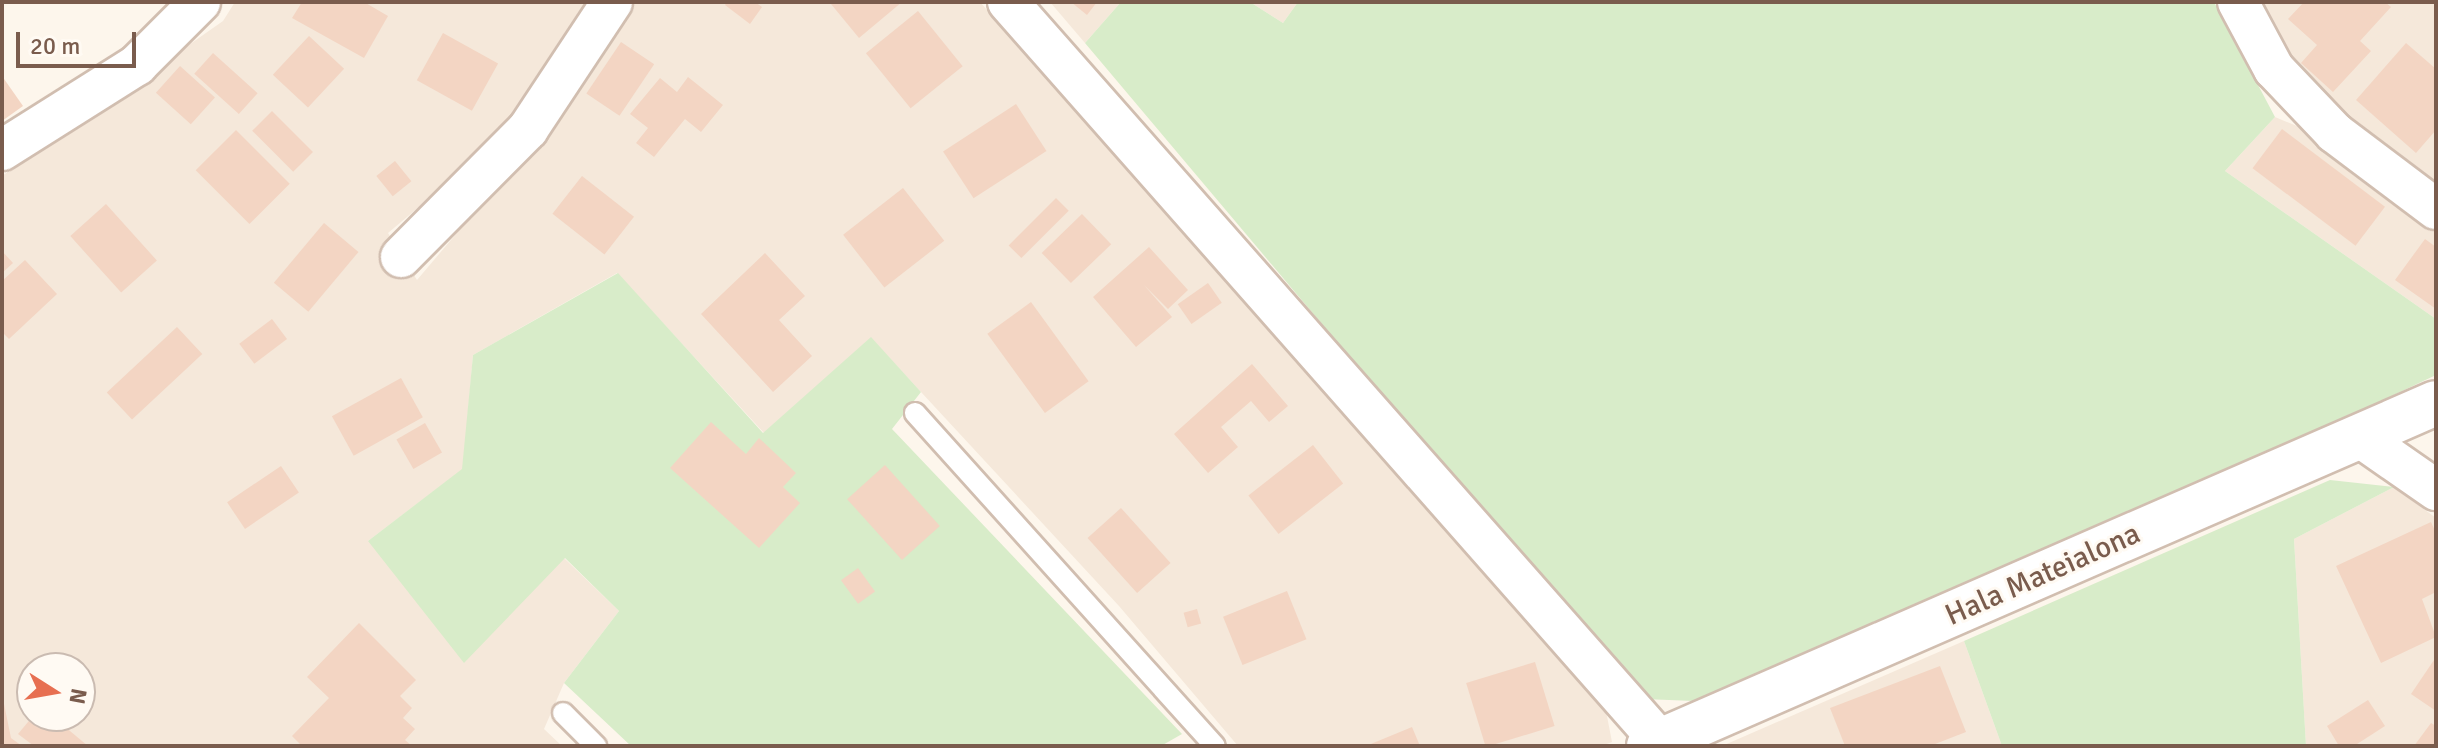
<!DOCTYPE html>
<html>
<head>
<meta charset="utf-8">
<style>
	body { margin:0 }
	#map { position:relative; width:2438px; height:748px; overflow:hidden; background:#fdf6ec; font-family:Signika,sans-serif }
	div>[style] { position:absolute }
	.residential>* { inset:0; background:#f5e8da }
	.green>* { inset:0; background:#d8ecc9 }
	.building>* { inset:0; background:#f3d5c3; transform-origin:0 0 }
	.roads { filter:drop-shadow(2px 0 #d1beb0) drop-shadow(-2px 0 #d1beb0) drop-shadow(0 2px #d1beb0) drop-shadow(0 -2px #d1beb0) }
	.service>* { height:20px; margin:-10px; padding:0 10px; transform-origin:10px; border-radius:10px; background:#fff }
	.minor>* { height:40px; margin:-20px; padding:0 20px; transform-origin:20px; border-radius:20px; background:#fff }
	.tertiary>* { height:44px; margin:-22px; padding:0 22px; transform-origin:22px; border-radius:22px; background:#fff }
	span { translate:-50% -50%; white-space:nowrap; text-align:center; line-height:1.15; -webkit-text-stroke:6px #fffaf3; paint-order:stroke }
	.street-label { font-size:30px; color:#7a5c4d }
	.frame { position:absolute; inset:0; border:4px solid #7a5c4d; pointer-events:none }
	.north { position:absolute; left:16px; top:652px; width:80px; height:80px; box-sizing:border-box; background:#fffaf3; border:2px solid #cabbb1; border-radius:50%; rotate:101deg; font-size:22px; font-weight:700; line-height:32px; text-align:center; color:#7a5c4d }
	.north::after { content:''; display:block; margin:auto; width:28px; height:36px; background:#e76f51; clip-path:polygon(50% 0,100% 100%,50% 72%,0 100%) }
	.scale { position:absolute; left:16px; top:32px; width:120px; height:36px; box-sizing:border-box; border:4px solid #7a5c4d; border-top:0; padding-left:10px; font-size:24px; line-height:28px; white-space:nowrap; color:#7a5c4d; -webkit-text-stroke:6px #fffaf3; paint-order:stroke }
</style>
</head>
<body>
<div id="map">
	<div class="residential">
		<i style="clip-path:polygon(evenodd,235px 2px,598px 2px,517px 124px,388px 233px,417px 280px,557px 115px,629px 2px,980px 2px,1606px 711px,1612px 742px,1601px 746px,1238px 746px,1119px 606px,871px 338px,764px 433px,617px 273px,473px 355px,463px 469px,368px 541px,564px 558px,619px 611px,564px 683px,544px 729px,562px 746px,2px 746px,2px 176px,223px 21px,235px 2px,32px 668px,80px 668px,80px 716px,32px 716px,32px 668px)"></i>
		<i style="clip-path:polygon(1050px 2px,1121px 2px,1085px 43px)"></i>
		<i style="clip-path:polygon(1250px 2px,1298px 2px,1283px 23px)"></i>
		<i style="clip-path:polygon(2259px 2px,2436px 2px,2436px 188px,2342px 120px,2299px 70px)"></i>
		<i style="clip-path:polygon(2275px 117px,2304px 129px,2436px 229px,2436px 319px,2225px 171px)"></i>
		<i style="clip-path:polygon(2394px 487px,2436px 518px,2436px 746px,2306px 746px,2294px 539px)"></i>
		<i style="clip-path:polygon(1964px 641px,2002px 746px,1722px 746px)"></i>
	</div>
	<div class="green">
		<i style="clip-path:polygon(1121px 2px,1250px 2px,1283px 23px,1298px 2px,2214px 2px,2275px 117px,2225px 171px,2436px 319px,2436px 375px,2106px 531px,1694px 701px,1644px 699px,1546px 590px,1085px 43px)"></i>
		<i style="clip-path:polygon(618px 273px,763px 433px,871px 337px,921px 392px,892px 429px,1182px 734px,1161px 746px,631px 746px,564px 683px,619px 611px,565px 558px,464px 663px,368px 541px,462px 469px,473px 355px)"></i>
		<i style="clip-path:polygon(2330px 480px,2394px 487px,2294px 539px,2306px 746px,2002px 746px,1964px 641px)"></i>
	</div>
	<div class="building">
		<i style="clip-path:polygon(302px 2px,364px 2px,388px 16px,364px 58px,292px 18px)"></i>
		<i style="clip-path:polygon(727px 2px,755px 2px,762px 7px,750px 24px,725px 5px)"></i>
		<i style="clip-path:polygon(833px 2px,902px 2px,859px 38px,831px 4px)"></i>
		<i style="clip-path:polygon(1071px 2px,1097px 2px,1087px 15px)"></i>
		<i style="clip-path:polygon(2304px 2px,2385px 2px,2391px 7px,2360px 41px,2371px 51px,2333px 92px,2301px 63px,2317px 45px,2288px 19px)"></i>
		<i style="left:918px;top:11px;width:71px;height:67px;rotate:51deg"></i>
		<i style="left:443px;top:33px;width:63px;height:54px;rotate:29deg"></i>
		<i style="left:309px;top:36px;width:48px;height:53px;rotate:43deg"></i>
		<i style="left:621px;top:42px;width:40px;height:62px;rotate:34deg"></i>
		<i style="clip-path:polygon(2406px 43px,2436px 69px,2436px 130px,2416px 153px,2356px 100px)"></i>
		<i style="left:213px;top:53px;width:60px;height:28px;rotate:42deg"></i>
		<i style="left:180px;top:66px;width:47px;height:36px;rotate:42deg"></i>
		<i style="clip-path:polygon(2px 76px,23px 106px,2px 121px)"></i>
		<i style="clip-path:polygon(688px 77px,723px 105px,701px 132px,685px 119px,654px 157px,636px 143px,648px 128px,630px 114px,660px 78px,677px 92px)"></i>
		<i style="left:1016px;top:104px;width:56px;height:87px;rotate:57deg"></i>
		<i style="left:272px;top:111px;width:58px;height:28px;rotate:45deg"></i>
		<i style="left:2282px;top:129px;width:129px;height:49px;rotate:37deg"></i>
		<i style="left:236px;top:130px;width:76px;height:57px;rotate:45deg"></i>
		<i style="left:395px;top:161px;width:26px;height:24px;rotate:51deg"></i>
		<i style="left:582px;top:176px;width:66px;height:48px;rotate:38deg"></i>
		<i style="left:903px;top:188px;width:67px;height:76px;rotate:52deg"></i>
		<i style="left:1056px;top:198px;width:18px;height:67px;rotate:45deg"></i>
		<i style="left:106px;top:204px;width:76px;height:48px;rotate:48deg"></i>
		<i style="left:1082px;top:214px;width:42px;height:56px;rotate:46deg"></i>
		<i style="left:324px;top:223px;width:45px;height:78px;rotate:40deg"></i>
		<i style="clip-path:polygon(2425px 239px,2436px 247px,2436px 309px,2395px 280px)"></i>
		<i style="clip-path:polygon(1149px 247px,1188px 290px,1168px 309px,1144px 285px,1172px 317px,1136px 347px,1093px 297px)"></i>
		<i style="clip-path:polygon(2px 251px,13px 263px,2px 273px)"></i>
		<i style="clip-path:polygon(765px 253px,805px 296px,779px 320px,812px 356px,773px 392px,701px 314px)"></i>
		<i style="clip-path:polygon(25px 260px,57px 294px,9px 339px,2px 332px,2px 281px)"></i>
		<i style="left:1208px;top:283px;width:24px;height:37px;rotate:55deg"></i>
		<i style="left:1031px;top:302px;width:98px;height:54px;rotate:54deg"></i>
		<i style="left:272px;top:319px;width:25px;height:41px;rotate:53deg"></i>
		<i style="left:177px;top:327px;width:37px;height:96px;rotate:47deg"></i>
		<i style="clip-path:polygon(1252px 364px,1288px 406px,1269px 422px,1251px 401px,1221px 427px,1238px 447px,1208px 473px,1174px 434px)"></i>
		<i style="left:401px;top:378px;width:45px;height:79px;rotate:61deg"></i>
		<i style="clip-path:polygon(711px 422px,746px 454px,759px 438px,796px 473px,783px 487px,800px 503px,759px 548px,670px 468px)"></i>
		<i style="left:425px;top:423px;width:34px;height:33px;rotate:60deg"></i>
		<i style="left:1313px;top:445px;width:49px;height:82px;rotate:52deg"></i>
		<i style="left:885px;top:465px;width:82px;height:51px;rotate:48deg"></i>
		<i style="left:281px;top:466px;width:32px;height:65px;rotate:56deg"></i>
		<i style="left:1121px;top:508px;width:74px;height:45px;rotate:48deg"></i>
		<i style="clip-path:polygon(2431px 522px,2436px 533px,2436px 592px,2422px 599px,2436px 637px,2381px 663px,2336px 566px)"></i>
		<i style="left:858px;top:568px;width:29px;height:21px;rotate:54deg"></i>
		<i style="left:1287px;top:591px;width:52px;height:69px;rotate:68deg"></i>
		<i style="left:1197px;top:609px;width:15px;height:14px;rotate:74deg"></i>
		<i style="clip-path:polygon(359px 623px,416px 680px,400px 696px,412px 708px,403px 718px,415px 729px,405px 740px,412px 746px,302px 746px,292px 736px,329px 698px,307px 677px)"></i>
		<i style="clip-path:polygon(2436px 657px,2436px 711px,2411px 694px)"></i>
		<i style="left:1535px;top:662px;width:67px;height:72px;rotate:73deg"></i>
		<i style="clip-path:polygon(1940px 666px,1966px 732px,1930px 746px,1845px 746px,1830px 708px)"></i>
		<i style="clip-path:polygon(32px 670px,32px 693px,30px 695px,18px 681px)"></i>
		<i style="clip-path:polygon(2px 694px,11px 738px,22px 746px,2px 746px)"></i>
		<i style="clip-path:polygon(2368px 700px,2385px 726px,2354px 746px,2339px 746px,2327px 726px)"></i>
		<i style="clip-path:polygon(33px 716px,52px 716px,88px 746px,34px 746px,18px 734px)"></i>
		<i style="clip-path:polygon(2431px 723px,2436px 726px,2436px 746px,2414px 746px)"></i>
		<i style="clip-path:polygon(1412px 727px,1420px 746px,1366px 746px)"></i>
	</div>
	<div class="roads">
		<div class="service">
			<i style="left:915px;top:413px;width:448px;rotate:48deg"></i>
			<i style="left:563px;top:713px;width:47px;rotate:45deg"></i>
		</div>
		<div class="minor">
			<i style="left:1008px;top:2px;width:986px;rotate:48.58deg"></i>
			<i style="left:2238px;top:2px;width:76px;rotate:61.8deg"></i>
			<i style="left:2274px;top:69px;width:88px;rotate:46.4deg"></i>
			<i style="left:2335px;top:133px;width:126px;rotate:37deg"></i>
			<i style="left:2px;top:150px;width:160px;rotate:-32.2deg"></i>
			<i style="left:137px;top:65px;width:89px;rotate:-45deg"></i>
			<i style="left:401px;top:257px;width:180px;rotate:-45.2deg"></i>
			<i style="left:528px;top:129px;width:152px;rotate:-56.5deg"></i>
			<i style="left:2360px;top:437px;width:93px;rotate:34.9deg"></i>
		</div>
		<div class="tertiary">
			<i style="left:1649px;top:746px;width:858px;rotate:-23.55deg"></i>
		</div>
	</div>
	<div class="street-label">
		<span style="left:2043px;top:575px;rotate:-24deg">Hala Mateialona</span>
	</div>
	<div class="frame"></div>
	<div class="north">N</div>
	<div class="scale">20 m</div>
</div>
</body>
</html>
